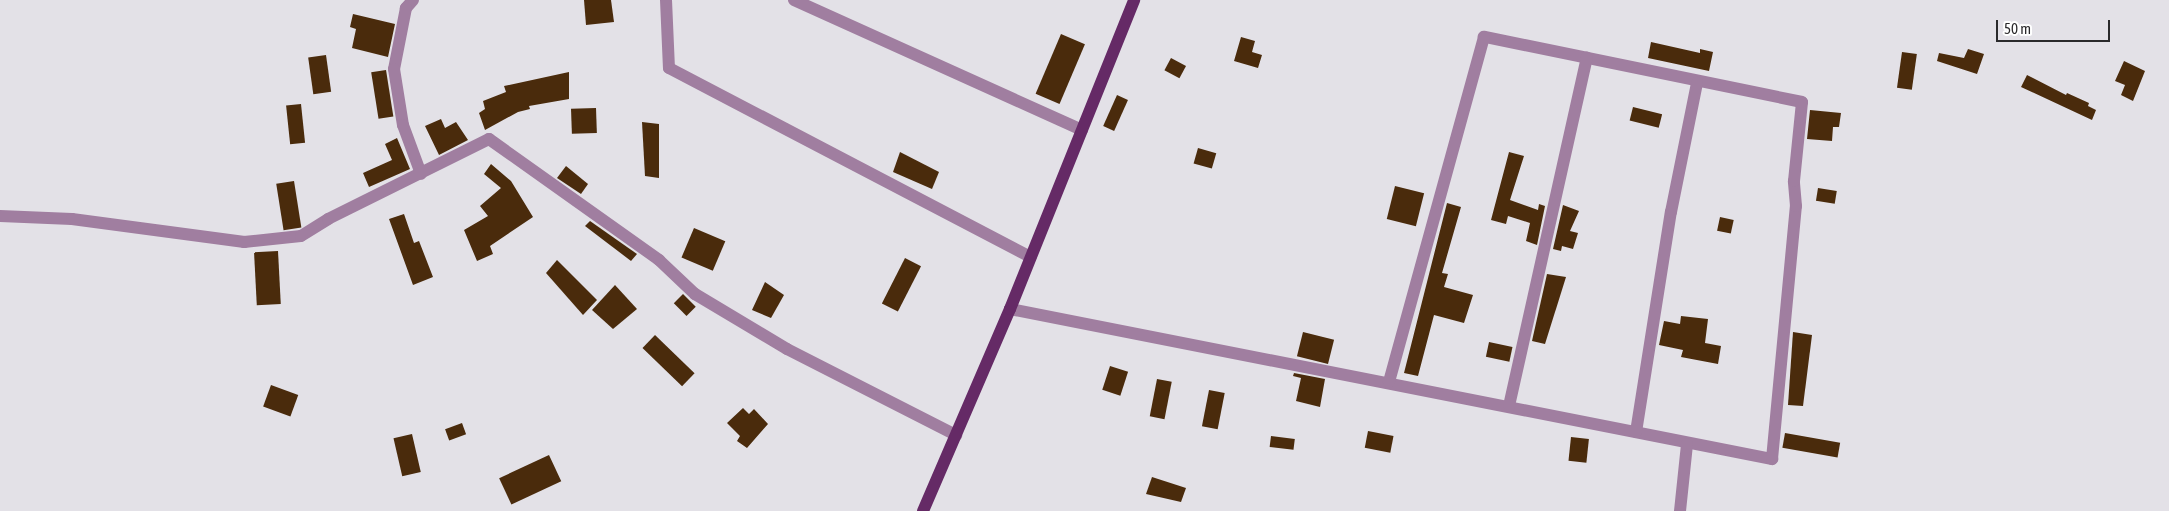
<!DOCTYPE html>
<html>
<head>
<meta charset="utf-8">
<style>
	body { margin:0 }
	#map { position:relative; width:2169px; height:511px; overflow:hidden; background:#e3e1e7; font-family:"Asap Condensed",sans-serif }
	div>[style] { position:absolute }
	.building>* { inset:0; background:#4a2b0c; transform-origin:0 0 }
	.minor>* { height:12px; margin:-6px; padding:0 6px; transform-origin:6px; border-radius:6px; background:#a07ea0 }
	.major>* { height:12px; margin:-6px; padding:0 6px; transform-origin:6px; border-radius:6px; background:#652a66 }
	span { translate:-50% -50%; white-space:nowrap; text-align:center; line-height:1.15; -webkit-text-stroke:5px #fff; paint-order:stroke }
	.scale { position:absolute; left:1996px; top:20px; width:114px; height:22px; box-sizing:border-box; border:2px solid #2a292b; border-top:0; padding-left:6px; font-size:15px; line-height:18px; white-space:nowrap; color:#2a292b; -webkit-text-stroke:4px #fff; paint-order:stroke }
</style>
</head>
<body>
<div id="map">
	<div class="building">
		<i style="clip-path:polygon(584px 0,611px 0,614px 22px,586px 25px)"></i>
		<i style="clip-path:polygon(353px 14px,395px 24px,388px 57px,352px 48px,356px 29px,350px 27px)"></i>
		<i style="left:1061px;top:34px;width:26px;height:65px;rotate:23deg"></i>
		<i style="clip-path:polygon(1241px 37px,1255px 41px,1252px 52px,1262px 55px,1258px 68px,1234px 61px)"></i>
		<i style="clip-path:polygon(1651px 42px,1700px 53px,1700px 49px,1713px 52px,1709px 71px,1648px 58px)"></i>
		<i style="clip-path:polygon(1968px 49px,1984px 54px,1977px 74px,1937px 61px,1939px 53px,1964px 58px)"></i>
		<i style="left:1902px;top:52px;width:15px;height:36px;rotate:8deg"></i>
		<i style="left:326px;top:55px;width:37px;height:18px;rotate:82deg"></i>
		<i style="left:1171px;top:58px;width:17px;height:14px;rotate:28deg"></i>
		<i style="clip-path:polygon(2124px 61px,2145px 71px,2133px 101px,2121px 95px,2125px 85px,2115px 81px)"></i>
		<i style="left:386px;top:70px;width:47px;height:15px;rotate:81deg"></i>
		<i style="clip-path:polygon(569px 72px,569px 99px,529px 106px,530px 109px,518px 112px,485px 130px,479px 113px,485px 109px,483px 101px,506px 92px,504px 86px)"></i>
		<i style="clip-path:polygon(2027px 75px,2066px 95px,2067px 93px,2089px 103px,2088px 106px,2096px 110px,2092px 120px,2021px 87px)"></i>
		<i style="left:1117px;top:95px;width:12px;height:34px;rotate:24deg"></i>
		<i style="left:301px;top:104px;width:39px;height:15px;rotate:84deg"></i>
		<i style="left:1633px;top:107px;width:30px;height:14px;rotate:14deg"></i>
		<i style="left:596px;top:108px;width:25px;height:25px;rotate:88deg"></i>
		<i style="clip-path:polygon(1810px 110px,1841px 113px,1839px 127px,1833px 127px,1832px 141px,1807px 139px)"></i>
		<i style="clip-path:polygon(441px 119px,445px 128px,456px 122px,468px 140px,439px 155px,425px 126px)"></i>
		<i style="clip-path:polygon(642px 122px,659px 124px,659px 178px,645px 176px)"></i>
		<i style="clip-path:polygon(397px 138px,410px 169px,369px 187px,363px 173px,392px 160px,385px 144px)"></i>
		<i style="left:1198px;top:148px;width:19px;height:16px;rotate:16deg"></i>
		<i style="clip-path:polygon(900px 152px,939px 172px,932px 189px,893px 172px)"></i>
		<i style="clip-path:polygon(1509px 152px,1524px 156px,1510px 200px,1538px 210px,1539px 204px,1545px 206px,1537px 245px,1526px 241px,1530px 223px,1508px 216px,1506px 224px,1491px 220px)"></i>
		<i style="clip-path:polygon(491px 164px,511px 181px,533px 217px,490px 246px,493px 254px,477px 261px,464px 230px,488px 216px,480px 206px,501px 188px,484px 174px)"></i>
		<i style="clip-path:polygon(566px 166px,588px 184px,581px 194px,557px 178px)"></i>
		<i style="left:294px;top:181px;width:47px;height:18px;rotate:81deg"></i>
		<i style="left:1395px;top:186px;width:30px;height:34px;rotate:14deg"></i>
		<i style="left:1818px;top:188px;width:19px;height:13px;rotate:9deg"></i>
		<i style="clip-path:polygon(1447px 203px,1461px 207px,1442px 273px,1448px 274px,1444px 287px,1473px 295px,1464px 323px,1434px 315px,1418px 376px,1404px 373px)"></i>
		<i style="clip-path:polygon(1563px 205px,1579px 211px,1570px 231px,1578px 233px,1573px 249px,1562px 246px,1561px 251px,1553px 249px)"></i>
		<i style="clip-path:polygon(404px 214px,414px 243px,419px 241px,433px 277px,413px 285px,389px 219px)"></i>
		<i style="left:1720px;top:217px;width:14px;height:14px;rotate:12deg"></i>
		<i style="clip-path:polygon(590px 221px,637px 254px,631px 261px,585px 226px)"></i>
		<i style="left:694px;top:228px;width:34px;height:32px;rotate:23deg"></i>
		<i style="left:278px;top:251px;width:53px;height:24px;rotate:87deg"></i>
		<i style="left:905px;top:258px;width:18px;height:51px;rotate:27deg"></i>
		<i style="clip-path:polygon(557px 260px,597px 300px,583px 315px,546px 273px)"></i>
		<i style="clip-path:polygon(1547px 274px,1566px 277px,1545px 344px,1532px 341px)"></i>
		<i style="clip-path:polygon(765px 282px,784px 295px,771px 318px,752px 310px)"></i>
		<i style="clip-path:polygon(615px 285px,637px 309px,613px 329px,592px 310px)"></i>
		<i style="left:683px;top:294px;width:18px;height:13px;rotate:45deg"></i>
		<i style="clip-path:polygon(1681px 316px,1708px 319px,1705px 343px,1721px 346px,1718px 364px,1681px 357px,1683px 350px,1659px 345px,1664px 321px,1680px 324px)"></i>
		<i style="left:1303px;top:332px;width:32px;height:25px;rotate:14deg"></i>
		<i style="clip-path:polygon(1793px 332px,1812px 335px,1803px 406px,1788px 405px)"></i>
		<i style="left:655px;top:335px;width:55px;height:18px;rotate:44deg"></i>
		<i style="left:1489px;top:342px;width:24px;height:15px;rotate:12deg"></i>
		<i style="left:1110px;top:366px;width:19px;height:25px;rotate:18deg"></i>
		<i style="clip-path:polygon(1294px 373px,1325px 379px,1320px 407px,1296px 401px,1301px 378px,1293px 376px)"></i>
		<i style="left:1157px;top:379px;width:15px;height:38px;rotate:11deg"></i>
		<i style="left:271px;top:385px;width:29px;height:23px;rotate:20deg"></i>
		<i style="left:1209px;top:390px;width:16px;height:37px;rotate:11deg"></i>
		<i style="clip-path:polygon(743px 408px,749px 414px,754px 409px,768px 424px,747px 448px,737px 441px,740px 436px,727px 423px)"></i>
		<i style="left:462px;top:423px;width:12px;height:18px;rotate:70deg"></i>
		<i style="left:1368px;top:431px;width:26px;height:17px;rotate:11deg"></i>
		<i style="left:1785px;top:433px;width:56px;height:15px;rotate:10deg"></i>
		<i style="left:412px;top:434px;width:39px;height:19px;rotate:77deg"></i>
		<i style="left:1271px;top:436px;width:24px;height:11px;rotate:7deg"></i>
		<i style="left:1571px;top:437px;width:18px;height:24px;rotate:6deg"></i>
		<i style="left:549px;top:455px;width:29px;height:55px;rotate:65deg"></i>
		<i style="clip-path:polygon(1152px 477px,1186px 488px,1181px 502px,1146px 494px)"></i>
	</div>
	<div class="minor">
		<i style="left:413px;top:0;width:11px;rotate:131deg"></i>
		<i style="left:406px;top:8px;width:62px;rotate:101.1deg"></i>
		<i style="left:394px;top:69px;width:57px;rotate:80.9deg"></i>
		<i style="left:403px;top:125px;width:52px;rotate:69.8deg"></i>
		<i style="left:666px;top:0;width:68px;rotate:87.5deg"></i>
		<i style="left:669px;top:68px;width:408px;rotate:27.6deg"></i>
		<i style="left:794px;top:0;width:316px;rotate:24.3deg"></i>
		<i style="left:0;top:216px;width:72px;rotate:2.4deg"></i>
		<i style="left:72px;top:219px;width:174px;rotate:7.6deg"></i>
		<i style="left:244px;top:242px;width:57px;rotate:-6deg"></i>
		<i style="left:301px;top:236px;width:32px;rotate:-32deg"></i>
		<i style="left:328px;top:219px;width:180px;rotate:-26.4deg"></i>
		<i style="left:489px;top:139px;width:209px;rotate:35.4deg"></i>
		<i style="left:659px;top:260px;width:50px;rotate:43.4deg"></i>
		<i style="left:695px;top:294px;width:107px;rotate:30.9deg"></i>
		<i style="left:787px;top:349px;width:190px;rotate:27deg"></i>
		<i style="left:1010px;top:309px;width:777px;rotate:11.14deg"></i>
		<i style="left:1772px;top:459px;width:254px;rotate:-84.6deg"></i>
		<i style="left:1796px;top:206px;width:25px;rotate:-95deg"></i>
		<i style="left:1794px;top:181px;width:79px;rotate:-84.2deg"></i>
		<i style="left:1802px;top:102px;width:325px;rotate:-168.4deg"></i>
		<i style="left:1484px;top:37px;width:358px;rotate:105.4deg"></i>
		<i style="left:1509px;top:406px;width:357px;rotate:-77.4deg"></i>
		<i style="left:1636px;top:432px;width:223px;rotate:-81deg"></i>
		<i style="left:1671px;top:212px;width:132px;rotate:-78.6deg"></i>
		<i style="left:1680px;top:511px;width:67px;rotate:-84deg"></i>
	</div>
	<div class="major">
		<i style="left:923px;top:511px;width:220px;rotate:-66.7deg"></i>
		<i style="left:1010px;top:309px;width:333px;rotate:-68.1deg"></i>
	</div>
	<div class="scale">50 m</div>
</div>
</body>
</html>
